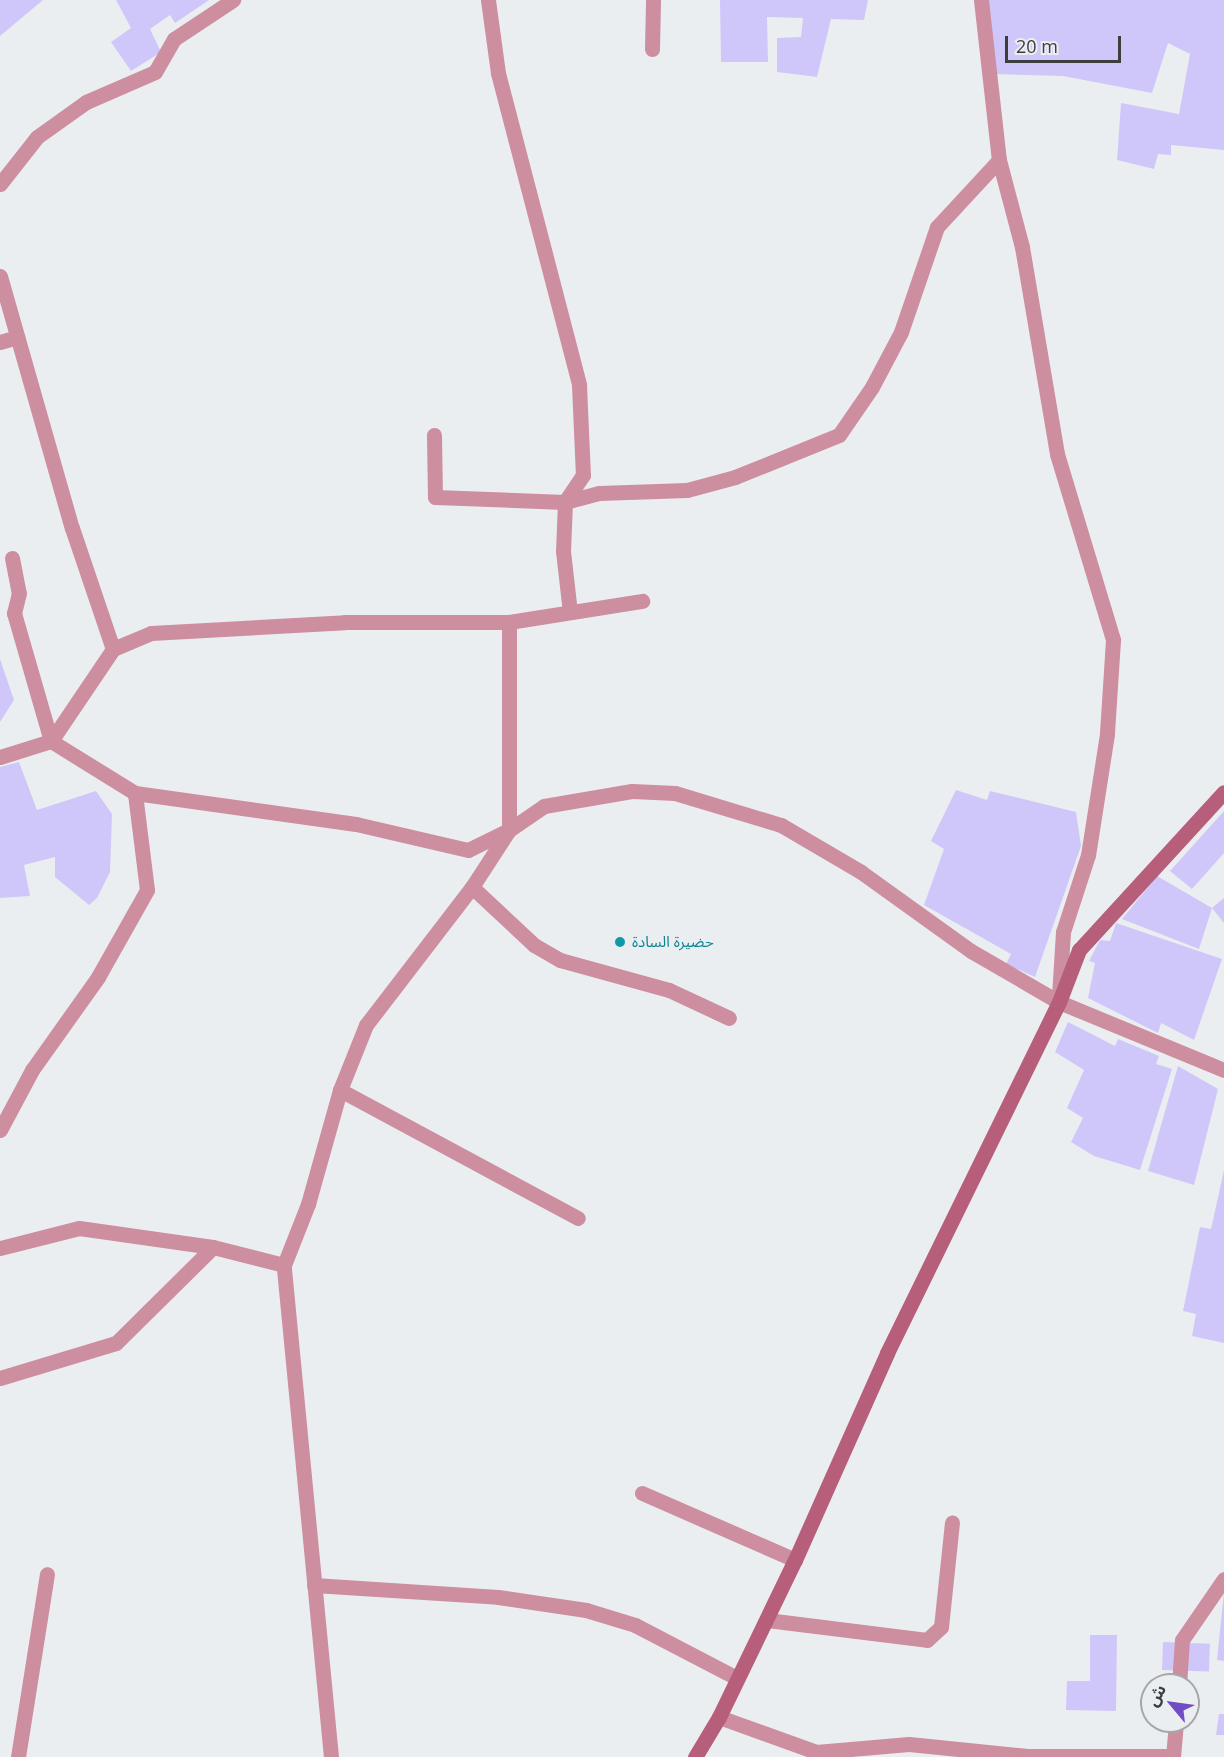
<!DOCTYPE html>
<html>
<head>
<meta charset="utf-8">
<style>
	body { margin:0 }
	#map { position:relative; width:1224px; height:1757px; overflow:hidden; background:#ebeef1; font-family:"Open Sans","Noto Sans Arabic",sans-serif }
	div>[style] { position:absolute }
	.building>* { inset:0; background:#cfc7f9; transform-origin:0 0 }
	.minor>* { height:15px; margin:-7.5px; padding:0 7.5px; transform-origin:7.5px; border-radius:7.5px; background:#cd8ea0 }
	.secondary>* { height:15px; margin:-7.5px; padding:0 7.5px; transform-origin:7.5px; border-radius:7.5px; background:#b75e7b }
	.dots>* { width:16px; height:16px; translate:-50% -50%; box-sizing:border-box; border:3px solid #ebeef1; border-radius:50% }
	span { translate:-50% -50%; white-space:nowrap; text-align:center; line-height:1.15; -webkit-text-stroke:6px #ebeef1; paint-order:stroke }
	.culture-label { font-size:15px; color:#0d838f }
	.left { translate:0 -50%; text-align:left }
	.north { position:absolute; left:1140px; top:1673px; width:60px; height:60px; box-sizing:border-box; background:#ebeef1; border:2px solid #a5a7a9; border-radius:50%; rotate:299deg; font-size:16px; font-weight:700; line-height:24px; text-align:center; color:#3c3d3e }
	.north::after { content:''; display:block; margin:auto; width:21px; height:27px; background:#714cc5; clip-path:polygon(50% 0,100% 100%,50% 72%,0 100%) }
	.scale { position:absolute; left:1005px; top:36px; width:116px; height:27px; box-sizing:border-box; border:3px solid #3c3d3e; border-top:0; padding-left:8px; font-size:18px; line-height:21px; white-space:nowrap; color:#3c3d3e; -webkit-text-stroke:4px #ebeef1; paint-order:stroke }
</style>
</head>
<body>
<div id="map">
	<div class="building">
		<i style="clip-path:polygon(0 0,43px 0,0 36px)"></i>
		<i style="clip-path:polygon(116px 0,209px 0,175px 23px,170px 15px,150px 29px,161px 52px,131px 71px,111px 42px,131px 28px)"></i>
		<i style="clip-path:polygon(720px 0,868px 0,864px 20px,831px 19px,817px 77px,777px 72px,777px 38px,801px 37px,803px 18px,767px 17px,768px 62px,721px 62px)"></i>
		<i style="clip-path:polygon(987px 0,1224px 0,1224px 150px,1171px 145px,1171px 155px,1158px 154px,1154px 169px,1117px 160px,1121px 103px,1179px 114px,1190px 54px,1168px 43px,1152px 93px,1063px 76px,994px 74px)"></i>
		<i style="clip-path:polygon(0 659px,14px 700px,0 722px)"></i>
		<i style="clip-path:polygon(19px 762px,37px 810px,96px 791px,112px 814px,110px 872px,97px 898px,89px 905px,55px 877px,55px 857px,24px 865px,30px 896px,0 898px,0 767px)"></i>
		<i style="clip-path:polygon(956px 790px,987px 800px,990px 791px,1076px 812px,1081px 846px,1035px 977px,1006px 964px,1011px 954px,924px 905px,944px 849px,931px 841px)"></i>
		<i style="clip-path:polygon(1224px 811px,1224px 853px,1192px 889px,1170px 871px)"></i>
		<i style="clip-path:polygon(1157px 876px,1212px 908px,1199px 949px,1122px 919px)"></i>
		<i style="clip-path:polygon(1224px 898px,1224px 923px,1212px 908px)"></i>
		<i style="clip-path:polygon(1116px 923px,1222px 959px,1194px 1040px,1161px 1023px,1158px 1033px,1088px 998px,1095px 963px,1089px 961px,1100px 940px,1110px 941px)"></i>
		<i style="clip-path:polygon(1068px 1022px,1115px 1046px,1118px 1039px,1159px 1056px,1156px 1064px,1172px 1069px,1140px 1170px,1094px 1156px,1071px 1142px,1083px 1118px,1067px 1108px,1084px 1070px,1055px 1052px)"></i>
		<i style="clip-path:polygon(1178px 1066px,1218px 1089px,1194px 1185px,1148px 1171px)"></i>
		<i style="clip-path:polygon(1224px 1170px,1224px 1343px,1192px 1336px,1196px 1314px,1183px 1311px,1200px 1227px,1211px 1229px)"></i>
		<i style="clip-path:polygon(1224px 1592px,1224px 1661px,1217px 1660px)"></i>
		<i style="clip-path:polygon(1090px 1635px,1117px 1635px,1116px 1711px,1066px 1710px,1067px 1681px,1090px 1681px)"></i>
		<i style="left:1163px;top:1642px;width:47px;height:28px;rotate:2deg"></i>
		<i style="clip-path:polygon(1219px 1714px,1224px 1714px,1224px 1735px,1216px 1735px)"></i>
	</div>
	<div class="minor">
		<i style="left:488px;top:0;width:74px;rotate:82.2deg"></i>
		<i style="left:498px;top:73px;width:322px;rotate:75.4deg"></i>
		<i style="left:579px;top:385px;width:90px;rotate:87.5deg"></i>
		<i style="left:583px;top:475px;width:32px;rotate:124deg"></i>
		<i style="left:565px;top:502px;width:49px;rotate:92.3deg"></i>
		<i style="left:563px;top:551px;width:61px;rotate:83.5deg"></i>
		<i style="left:981px;top:0;width:161px;rotate:83.6deg"></i>
		<i style="left:999px;top:160px;width:90px;rotate:75.2deg"></i>
		<i style="left:1022px;top:247px;width:210px;rotate:80.4deg"></i>
		<i style="left:1057px;top:454px;width:194px;rotate:73.2deg"></i>
		<i style="left:1113px;top:640px;width:94px;rotate:93.7deg"></i>
		<i style="left:1107px;top:734px;width:122px;rotate:98.9deg"></i>
		<i style="left:1088px;top:855px;width:81px;rotate:108deg"></i>
		<i style="left:1063px;top:932px;width:64px;rotate:93.6deg"></i>
		<i style="left:652px;top:49px;width:49px;rotate:-88.8deg"></i>
		<i style="left:0;top:184px;width:60px;rotate:-51.8deg"></i>
		<i style="left:37px;top:137px;width:60px;rotate:-35.5deg"></i>
		<i style="left:86px;top:102px;width:75px;rotate:-23.5deg"></i>
		<i style="left:155px;top:72px;width:38px;rotate:-60deg"></i>
		<i style="left:174px;top:39px;width:71px;rotate:-33.5deg"></i>
		<i style="left:0;top:276px;width:262px;rotate:74.1deg"></i>
		<i style="left:72px;top:528px;width:128px;rotate:71.3deg"></i>
		<i style="left:0;top:342px;width:18px;rotate:-16deg"></i>
		<i style="left:434px;top:435px;width:62px;rotate:89.1deg"></i>
		<i style="left:435px;top:497px;width:130px;rotate:2.2deg"></i>
		<i style="left:565px;top:502px;width:35px;rotate:-15deg"></i>
		<i style="left:599px;top:493px;width:88px;rotate:-2deg"></i>
		<i style="left:687px;top:490px;width:50px;rotate:-15.2deg"></i>
		<i style="left:735px;top:477px;width:112px;rotate:-22deg"></i>
		<i style="left:839px;top:435px;width:58px;rotate:-55.5deg"></i>
		<i style="left:872px;top:387px;width:62px;rotate:-62.2deg"></i>
		<i style="left:901px;top:332px;width:111px;rotate:-71.1deg"></i>
		<i style="left:937px;top:227px;width:91px;rotate:-47.2deg"></i>
		<i style="left:12px;top:558px;width:36px;rotate:79deg"></i>
		<i style="left:19px;top:593px;width:21px;rotate:104deg"></i>
		<i style="left:14px;top:613px;width:133px;rotate:73.9deg"></i>
		<i style="left:51px;top:741px;width:111px;rotate:-56deg"></i>
		<i style="left:113px;top:649px;width:41px;rotate:-22.8deg"></i>
		<i style="left:151px;top:633px;width:194px;rotate:-3.2deg"></i>
		<i style="left:345px;top:622px;width:164px"></i>
		<i style="left:509px;top:622px;width:135px;rotate:-9deg"></i>
		<i style="left:0;top:757px;width:53px;rotate:-17.4deg"></i>
		<i style="left:51px;top:741px;width:99px;rotate:31.8deg"></i>
		<i style="left:472px;top:887px;width:85px;rotate:43.1deg"></i>
		<i style="left:534px;top:945px;width:30px;rotate:30deg"></i>
		<i style="left:560px;top:960px;width:113px;rotate:15.4deg"></i>
		<i style="left:669px;top:990px;width:66px;rotate:25deg"></i>
		<i style="left:340px;top:1090px;width:270px;rotate:28.3deg"></i>
		<i style="left:0;top:1130px;width:68px;rotate:-61.9deg"></i>
		<i style="left:32px;top:1070px;width:114px;rotate:-54.6deg"></i>
		<i style="left:98px;top:977px;width:100px;rotate:-60.6deg"></i>
		<i style="left:147px;top:890px;width:98px;rotate:-97.1deg"></i>
		<i style="left:135px;top:793px;width:223px;rotate:8deg"></i>
		<i style="left:356px;top:824px;width:115px;rotate:13.1deg"></i>
		<i style="left:468px;top:850px;width:46px;rotate:-26deg"></i>
		<i style="left:509px;top:830px;width:42px;rotate:-34.4deg"></i>
		<i style="left:544px;top:806px;width:89px;rotate:-9.7deg"></i>
		<i style="left:632px;top:791px;width:43px;rotate:2.7deg"></i>
		<i style="left:675px;top:793px;width:111px;rotate:16.8deg"></i>
		<i style="left:781px;top:825px;width:93px;rotate:30.4deg"></i>
		<i style="left:861px;top:872px;width:135px;rotate:35.7deg"></i>
		<i style="left:971px;top:951px;width:102px;rotate:30.1deg"></i>
		<i style="left:1059px;top:1002px;width:178px;rotate:22.4deg"></i>
		<i style="left:0;top:1248px;width:81px;rotate:-14.2deg"></i>
		<i style="left:79px;top:1228px;width:135px;rotate:8.1deg"></i>
		<i style="left:213px;top:1247px;width:73px;rotate:14.2deg"></i>
		<i style="left:0;top:1378px;width:121px;rotate:-16.8deg"></i>
		<i style="left:116px;top:1343px;width:136px;rotate:-44.7deg"></i>
		<i style="left:642px;top:1493px;width:167px;rotate:23.6deg"></i>
		<i style="left:314px;top:1585px;width:184px;rotate:3.7deg"></i>
		<i style="left:498px;top:1597px;width:89px;rotate:8.4deg"></i>
		<i style="left:586px;top:1610px;width:51px;rotate:17deg"></i>
		<i style="left:635px;top:1625px;width:115px;rotate:27.5deg"></i>
		<i style="left:767px;top:1620px;width:161px;rotate:7.1deg"></i>
		<i style="left:927px;top:1640px;width:19px;rotate:-43deg"></i>
		<i style="left:941px;top:1627px;width:105px;rotate:-84deg"></i>
		<i style="left:1179px;top:1685px;width:45px;rotate:-86.2deg"></i>
		<i style="left:1182px;top:1640px;width:74px;rotate:-55.5deg"></i>
		<i style="left:719px;top:1717px;width:103px;rotate:19.8deg"></i>
		<i style="left:816px;top:1752px;width:93px;rotate:-4.9deg"></i>
		<i style="left:909px;top:1744px;width:119px;rotate:5.8deg"></i>
		<i style="left:1027px;top:1756px;width:146px"></i>
		<i style="left:18px;top:1757px;width:185px;rotate:-81deg"></i>
		<i style="left:331px;top:1757px;width:494px;rotate:-95.5deg"></i>
		<i style="left:284px;top:1265px;width:66px;rotate:-68.5deg"></i>
		<i style="left:308px;top:1204px;width:118px;rotate:-74.3deg"></i>
		<i style="left:340px;top:1090px;width:70px;rotate:-68.2deg"></i>
		<i style="left:366px;top:1025px;width:174px;rotate:-52.5deg"></i>
		<i style="left:472px;top:887px;width:68px;rotate:-57deg"></i>
		<i style="left:509px;top:830px;width:208px;rotate:-90deg"></i>
		<i style="left:1173px;top:1757px;width:36px;rotate:-85deg"></i>
	</div>
	<div class="secondary">
		<i style="left:695px;top:1757px;width:47px;rotate:-59deg"></i>
		<i style="left:719px;top:1717px;width:174px;rotate:-64.2deg"></i>
		<i style="left:795px;top:1560px;width:227px;rotate:-66deg"></i>
		<i style="left:887px;top:1353px;width:391px;rotate:-63.9deg"></i>
		<i style="left:1059px;top:1002px;width:56px;rotate:-69deg"></i>
		<i style="left:1079px;top:950px;width:214px;rotate:-47.5deg"></i>
	</div>
	<div class="dots">
		<i style="left:620px;top:942px;background:#0f9aa8"></i>
	</div>
	<div class="culture-label">
		<span class="left" style="left:632px;top:942px">حضيرة السادة</span>
	</div>
	<div class="north">ش</div>
	<div class="scale">20 m</div>
</div>
</body>
</html>
